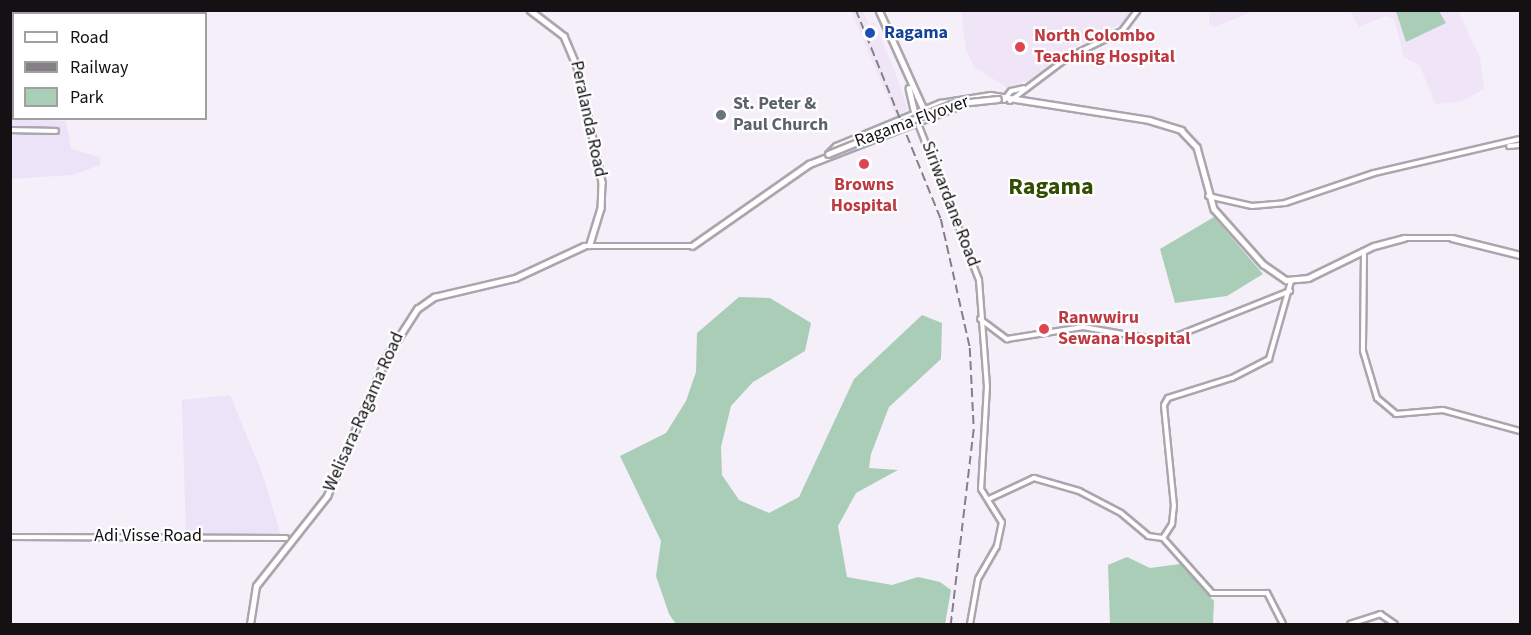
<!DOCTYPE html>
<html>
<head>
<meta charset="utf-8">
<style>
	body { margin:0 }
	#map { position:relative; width:1531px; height:635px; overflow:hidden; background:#f5eff9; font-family:"Source Sans 3",sans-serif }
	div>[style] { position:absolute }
	.industrial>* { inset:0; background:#ece3f8 }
	.built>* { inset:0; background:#f0e5f6 }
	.green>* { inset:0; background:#aacdb7 }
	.roads { filter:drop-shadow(2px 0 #aba5ae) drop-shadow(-2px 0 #aba5ae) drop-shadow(0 2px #aba5ae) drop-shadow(0 -2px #aba5ae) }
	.minor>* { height:4px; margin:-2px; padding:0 2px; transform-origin:2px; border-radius:2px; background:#fff }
	.major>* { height:4.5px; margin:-2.25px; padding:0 2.25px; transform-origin:2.25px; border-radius:2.25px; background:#fff }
	.rail>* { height:1.5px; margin-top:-0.75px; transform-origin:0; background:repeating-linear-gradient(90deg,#848086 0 9px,transparent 0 13.5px) }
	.bridges { filter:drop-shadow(2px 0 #aba5ae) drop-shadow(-2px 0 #aba5ae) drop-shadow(0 2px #aba5ae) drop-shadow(0 -2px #aba5ae) }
	.major-bridge>* { height:4.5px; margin:-2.25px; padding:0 2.25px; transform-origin:2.25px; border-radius:2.25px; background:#fff }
	.dots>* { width:16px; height:16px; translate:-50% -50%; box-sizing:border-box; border:3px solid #fff; border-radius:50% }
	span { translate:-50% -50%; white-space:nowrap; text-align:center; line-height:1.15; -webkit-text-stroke:4.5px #fff; paint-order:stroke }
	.transit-label { font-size:18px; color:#164399; font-weight:700 }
	.left { translate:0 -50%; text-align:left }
	.health-label { font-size:18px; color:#be3a42; font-weight:700 }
	.worship-label { font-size:18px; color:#5b616d; font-weight:700 }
	.street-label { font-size:18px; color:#131114 }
	.district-label { font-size:24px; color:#324d02; font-weight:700 }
	.frame { position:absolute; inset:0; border:12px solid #131114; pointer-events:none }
	.legend { position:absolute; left:12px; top:12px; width:195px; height:108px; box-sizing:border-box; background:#fff; border:2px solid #a1a0a1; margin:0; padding:8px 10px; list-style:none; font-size:18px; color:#131114 }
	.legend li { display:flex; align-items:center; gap:12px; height:30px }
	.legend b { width:30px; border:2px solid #a1a0a1 }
</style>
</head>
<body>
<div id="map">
	<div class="industrial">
		<i style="clip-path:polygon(10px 118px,66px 121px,71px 149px,100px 157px,100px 165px,72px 175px,11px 179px)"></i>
		<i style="clip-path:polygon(230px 395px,262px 473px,282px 539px,186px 537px,182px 400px)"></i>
	</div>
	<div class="built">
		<i style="clip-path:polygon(851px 11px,863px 11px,869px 24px,874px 22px,894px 69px,908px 110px,896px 116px)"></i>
		<i style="clip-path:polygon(961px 11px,961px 10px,1133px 11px,1121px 24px,1080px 44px,1030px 80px,1006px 87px,974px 67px,966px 50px)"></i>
		<i style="clip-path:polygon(1209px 11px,1209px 10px,1254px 11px,1215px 27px,1209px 24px)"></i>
		<i style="clip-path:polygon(1350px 11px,1396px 11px,1446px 23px,1439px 11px,1458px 11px,1480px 57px,1484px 89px,1461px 102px,1435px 104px,1420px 66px,1404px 57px,1394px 19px,1386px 16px,1359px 27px)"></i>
	</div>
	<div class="green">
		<i style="clip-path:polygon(1396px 11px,1439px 11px,1446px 23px,1406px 42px)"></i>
		<i style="clip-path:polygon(1214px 217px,1263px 274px,1227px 296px,1175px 303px,1160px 249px)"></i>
		<i style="clip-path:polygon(739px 297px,770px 298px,811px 323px,805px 351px,753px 382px,731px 406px,721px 447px,722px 475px,739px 500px,769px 513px,799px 497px,854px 379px,922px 315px,942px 323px,941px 359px,889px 407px,871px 454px,869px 468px,898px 470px,856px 493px,838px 526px,847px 577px,892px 585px,918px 577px,940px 582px,951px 590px,945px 624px,676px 624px,669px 614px,656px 576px,661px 541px,620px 456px,666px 433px,686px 401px,696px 372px,697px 333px)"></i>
		<i style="clip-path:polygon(1127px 557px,1150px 568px,1180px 564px,1214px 601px,1213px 624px,1110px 624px,1108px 565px)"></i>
	</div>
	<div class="roads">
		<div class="minor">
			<i style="left:1004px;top:100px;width:11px;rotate:-52deg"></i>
			<i style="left:1011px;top:91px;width:13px;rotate:-13deg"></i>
			<i style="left:1010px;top:101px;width:71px;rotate:-37deg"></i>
			<i style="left:1067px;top:58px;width:61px;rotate:-26.1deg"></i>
			<i style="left:1122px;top:31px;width:26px;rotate:-53deg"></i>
			<i style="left:917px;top:121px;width:171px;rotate:68.7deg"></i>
			<i style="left:979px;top:280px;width:106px;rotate:85.7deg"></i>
			<i style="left:987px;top:386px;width:103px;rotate:93.3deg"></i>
			<i style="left:981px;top:489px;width:39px;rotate:58deg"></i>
			<i style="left:1002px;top:522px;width:25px;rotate:102deg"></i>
			<i style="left:997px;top:546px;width:38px;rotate:120deg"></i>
			<i style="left:978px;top:579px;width:46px;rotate:100.1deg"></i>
			<i style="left:10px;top:130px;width:46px;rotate:1.2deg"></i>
			<i style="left:1509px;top:146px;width:11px;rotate:-5deg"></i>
			<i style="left:1208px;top:196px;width:45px;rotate:12.8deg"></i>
			<i style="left:1252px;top:206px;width:33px;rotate:-5deg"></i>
			<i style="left:1285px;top:203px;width:94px;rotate:-18.6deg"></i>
			<i style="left:1374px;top:173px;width:150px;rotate:-13.1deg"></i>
			<i style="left:1364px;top:251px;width:100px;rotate:90.6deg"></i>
			<i style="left:1363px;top:351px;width:49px;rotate:73.4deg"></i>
			<i style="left:1377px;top:398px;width:25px;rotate:40deg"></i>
			<i style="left:1396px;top:414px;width:47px;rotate:-4.9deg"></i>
			<i style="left:1443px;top:410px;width:80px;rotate:15.3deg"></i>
			<i style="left:980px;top:319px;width:34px;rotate:37deg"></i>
			<i style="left:1007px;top:339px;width:77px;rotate:-9deg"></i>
			<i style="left:1083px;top:327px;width:69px;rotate:10deg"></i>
			<i style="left:1151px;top:339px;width:23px;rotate:-5deg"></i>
			<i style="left:1174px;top:337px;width:125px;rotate:-21.6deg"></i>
			<i style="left:989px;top:499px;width:50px;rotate:-25deg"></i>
			<i style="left:1034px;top:478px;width:47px;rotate:16.1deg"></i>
			<i style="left:1079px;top:491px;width:47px;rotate:27.6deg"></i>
			<i style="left:1121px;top:513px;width:35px;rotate:40deg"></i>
			<i style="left:1148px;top:536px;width:15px;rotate:8deg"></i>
			<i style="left:10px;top:537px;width:276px;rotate:0.2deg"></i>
			<i style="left:1283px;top:624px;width:35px;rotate:-117deg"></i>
			<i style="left:1267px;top:593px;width:55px;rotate:180deg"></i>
			<i style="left:1212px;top:593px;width:74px;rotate:-131.7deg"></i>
			<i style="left:1163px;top:538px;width:17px;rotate:-57deg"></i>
			<i style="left:1172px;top:524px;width:18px;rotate:-84deg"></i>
			<i style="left:1174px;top:506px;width:101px;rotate:-95.7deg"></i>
			<i style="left:1164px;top:405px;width:8px;rotate:-60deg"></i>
			<i style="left:1168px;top:398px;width:67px;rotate:-17.4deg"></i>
			<i style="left:1232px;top:378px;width:42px;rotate:-27.2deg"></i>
			<i style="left:1269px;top:359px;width:81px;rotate:-74.2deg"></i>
			<i style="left:1350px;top:624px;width:32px;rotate:-18deg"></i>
			<i style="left:1380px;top:614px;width:18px;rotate:34deg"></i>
		</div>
		<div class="major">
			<i style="left:530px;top:10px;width:43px;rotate:37.4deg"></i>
			<i style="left:564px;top:36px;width:36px;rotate:67deg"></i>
			<i style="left:578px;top:69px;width:116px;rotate:78deg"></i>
			<i style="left:602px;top:182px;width:26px;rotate:92deg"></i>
			<i style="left:601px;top:208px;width:39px;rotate:107deg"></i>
			<i style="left:879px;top:10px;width:112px;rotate:65.7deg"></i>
			<i style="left:909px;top:88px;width:28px;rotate:77deg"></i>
			<i style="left:828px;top:154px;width:11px;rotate:-45deg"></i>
			<i style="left:836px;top:146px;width:113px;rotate:-22.5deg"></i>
			<i style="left:940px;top:103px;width:51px;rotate:-9.1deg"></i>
			<i style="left:990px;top:95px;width:161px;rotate:8.9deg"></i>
			<i style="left:1149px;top:120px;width:34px;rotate:17deg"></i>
			<i style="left:1181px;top:130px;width:23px;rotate:47deg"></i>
			<i style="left:1197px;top:147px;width:64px;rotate:74.7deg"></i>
			<i style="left:1214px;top:209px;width:74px;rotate:48.3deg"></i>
			<i style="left:1263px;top:264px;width:28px;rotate:35deg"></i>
			<i style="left:1286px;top:280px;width:22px;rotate:-5deg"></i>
			<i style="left:1308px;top:278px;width:73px;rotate:-25.9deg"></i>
			<i style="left:1374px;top:246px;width:31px;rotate:-15deg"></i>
			<i style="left:1404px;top:238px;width:48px"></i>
			<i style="left:1452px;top:238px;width:70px;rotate:14deg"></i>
			<i style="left:250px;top:624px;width:38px;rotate:-81deg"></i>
			<i style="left:256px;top:586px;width:115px;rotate:-51.7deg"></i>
			<i style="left:327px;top:496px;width:155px;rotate:-66.8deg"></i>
			<i style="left:388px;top:354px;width:54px;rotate:-57.2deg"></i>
			<i style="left:417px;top:309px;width:21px;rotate:-35deg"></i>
			<i style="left:434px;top:297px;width:83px;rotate:-13.2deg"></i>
			<i style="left:515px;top:278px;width:76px;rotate:-24.9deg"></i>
			<i style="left:584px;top:246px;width:108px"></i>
			<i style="left:692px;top:246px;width:143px;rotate:-35deg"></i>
			<i style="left:809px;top:164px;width:162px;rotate:-21.3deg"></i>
		</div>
	</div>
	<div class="rail">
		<i style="left:856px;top:10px;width:226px;rotate:67.9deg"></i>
		<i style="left:941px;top:219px;width:132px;rotate:77.3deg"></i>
		<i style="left:970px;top:348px;width:81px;rotate:87.2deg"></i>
		<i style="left:974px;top:429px;width:196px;rotate:96.7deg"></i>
	</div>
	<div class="bridges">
		<div class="major-bridge">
			<i style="left:828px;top:154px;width:133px;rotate:-22.1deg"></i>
			<i style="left:951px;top:104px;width:47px;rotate:-6.1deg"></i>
		</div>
	</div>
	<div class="dots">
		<i style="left:870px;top:33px;background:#1a4fb4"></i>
		<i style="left:1020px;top:47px;background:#e0444e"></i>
		<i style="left:721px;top:115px;background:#6b7280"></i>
		<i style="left:864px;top:164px;background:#e0444e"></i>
		<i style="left:1044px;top:329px;background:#e0444e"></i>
	</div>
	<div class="transit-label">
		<span class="left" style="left:884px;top:33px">Ragama</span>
	</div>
	<div class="health-label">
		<span class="left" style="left:1034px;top:47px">North Colombo<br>Teaching Hospital</span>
		<span style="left:864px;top:196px">Browns<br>Hospital</span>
		<span class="left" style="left:1058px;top:329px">Ranwwiru<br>Sewana Hospital</span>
	</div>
	<div class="worship-label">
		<span class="left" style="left:733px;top:115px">St. Peter &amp;<br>Paul Church</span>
	</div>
	<div class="street-label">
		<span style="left:588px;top:119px;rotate:78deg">Peralanda Road</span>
		<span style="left:912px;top:122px;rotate:-20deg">Ragama Flyover</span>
		<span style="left:950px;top:204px;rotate:69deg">Siriwardane Road</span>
		<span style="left:364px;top:412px;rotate:-66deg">Welisara-Ragama Road</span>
		<span style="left:148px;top:536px">Adi Visse Road</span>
	</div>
	<div class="district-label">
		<span style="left:1051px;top:187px">Ragama</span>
	</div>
	<div class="frame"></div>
	<ul class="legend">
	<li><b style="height:8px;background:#fff"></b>Road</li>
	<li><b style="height:8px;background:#848086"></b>Railway</li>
	<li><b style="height:16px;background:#aacdb7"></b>Park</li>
	</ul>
</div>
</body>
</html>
